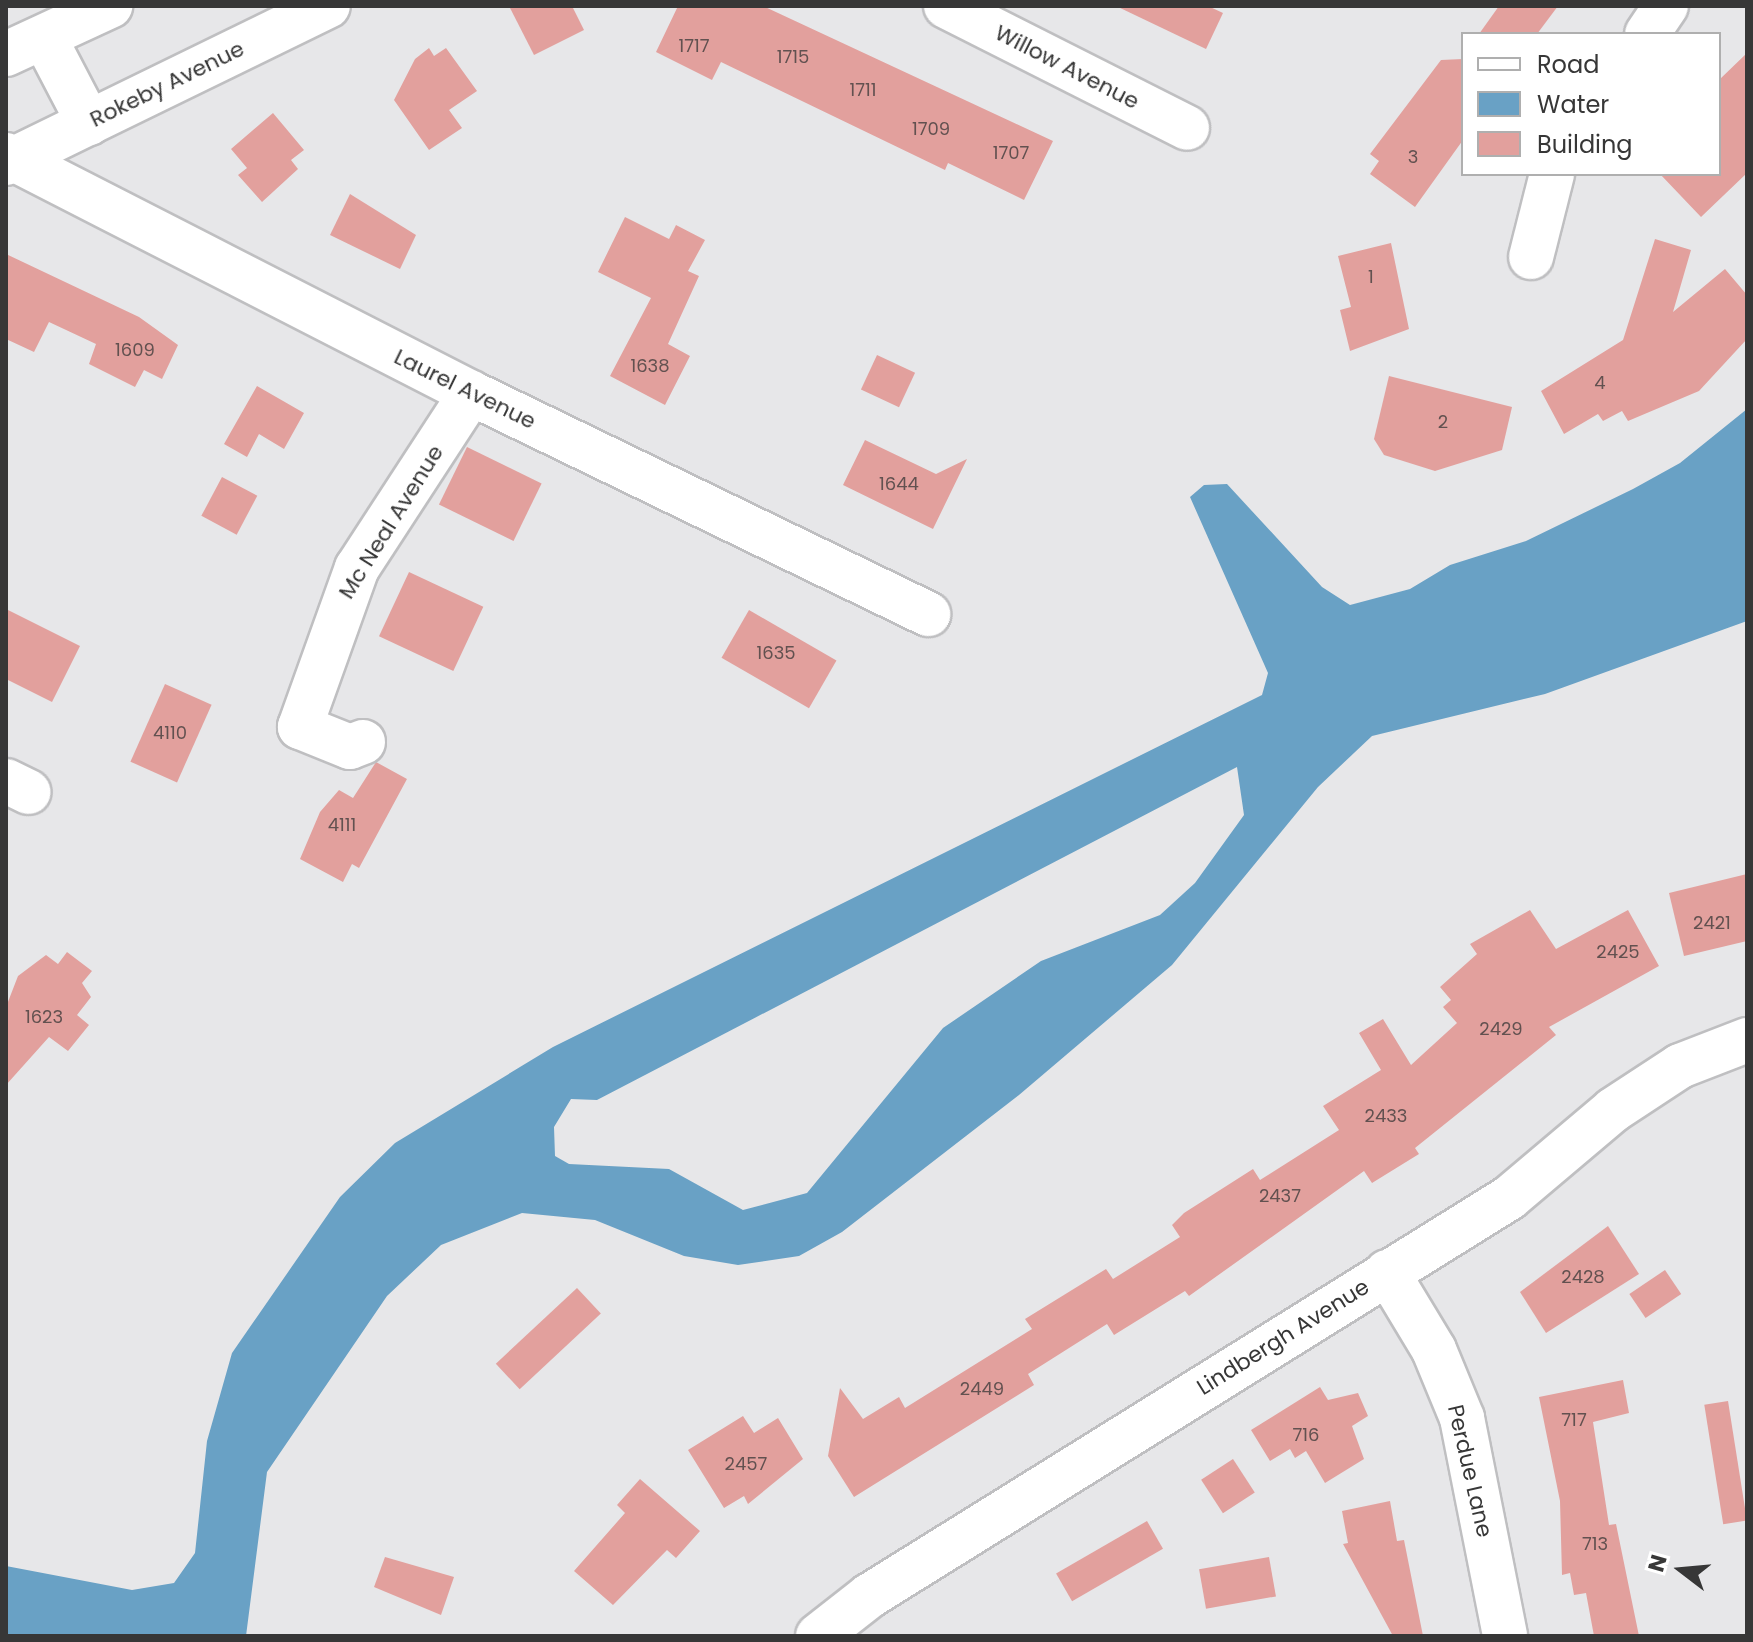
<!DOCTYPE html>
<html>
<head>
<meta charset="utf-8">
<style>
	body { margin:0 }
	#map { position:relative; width:1753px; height:1642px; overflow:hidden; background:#e7e7e9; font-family:Poppins,sans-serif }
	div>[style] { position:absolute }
	.water>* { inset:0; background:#69a1c5 }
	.building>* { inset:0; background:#e2a09d; transform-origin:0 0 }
	.roads { filter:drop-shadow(2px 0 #bfbfc1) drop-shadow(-2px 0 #bfbfc1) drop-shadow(0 2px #bfbfc1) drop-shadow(0 -2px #bfbfc1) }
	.minor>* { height:44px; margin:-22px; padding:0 22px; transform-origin:22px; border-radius:22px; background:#fff }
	span { translate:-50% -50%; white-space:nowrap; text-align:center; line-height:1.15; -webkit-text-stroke:6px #fff; paint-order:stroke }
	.number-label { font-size:18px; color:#625150 }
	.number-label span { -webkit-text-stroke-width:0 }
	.street-label { font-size:22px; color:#373737 }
	.frame { position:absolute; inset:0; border:8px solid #373737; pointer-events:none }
	.legend { position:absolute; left:1461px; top:32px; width:260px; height:144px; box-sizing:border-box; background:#fff; border:2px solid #afafaf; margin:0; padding:10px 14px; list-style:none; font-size:24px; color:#373737 }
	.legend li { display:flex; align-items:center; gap:16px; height:40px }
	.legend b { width:40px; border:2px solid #afafaf }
	.north { position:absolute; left:1641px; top:1530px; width:80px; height:80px; -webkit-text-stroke:6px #fff; paint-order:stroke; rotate:286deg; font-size:22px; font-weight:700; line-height:32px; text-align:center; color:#373737 }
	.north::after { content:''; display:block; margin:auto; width:28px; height:36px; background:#373737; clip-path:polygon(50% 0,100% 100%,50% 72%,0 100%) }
</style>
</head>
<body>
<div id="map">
	<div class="water">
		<i style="clip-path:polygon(evenodd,1747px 409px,1747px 621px,1545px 694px,1372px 736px,1318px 787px,1172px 965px,1019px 1095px,842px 1232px,799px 1256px,738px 1265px,684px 1256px,595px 1220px,522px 1213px,441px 1245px,387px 1296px,267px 1472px,246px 1636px,6px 1636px,6px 1566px,132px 1590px,174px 1583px,195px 1553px,207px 1441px,232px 1353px,340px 1197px,395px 1143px,553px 1047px,1262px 695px,1268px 673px,1190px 497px,1204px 485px,1227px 484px,1322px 587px,1350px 605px,1410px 589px,1450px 565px,1526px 541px,1633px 489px,1680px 463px,1747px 409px,1237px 767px,1244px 815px,1195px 883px,1160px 915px,1041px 961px,943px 1028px,807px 1193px,743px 1210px,669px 1169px,569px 1164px,555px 1156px,554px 1127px,571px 1099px,597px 1100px,1237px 767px)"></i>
	</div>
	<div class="building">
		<i style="clip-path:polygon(509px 6px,572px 6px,584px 30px,534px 55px)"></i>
		<i style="clip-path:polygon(678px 6px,763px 6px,1053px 141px,1024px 200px,948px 163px,945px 170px,721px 62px,712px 80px,656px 52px)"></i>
		<i style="clip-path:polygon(1116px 6px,1208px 6px,1223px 13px,1206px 49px)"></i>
		<i style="clip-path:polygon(1499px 6px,1558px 6px,1537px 34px,1479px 34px)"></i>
		<i style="clip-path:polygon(429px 48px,434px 56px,446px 48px,477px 91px,449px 110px,462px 128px,429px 150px,394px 100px,415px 59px)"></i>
		<i style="clip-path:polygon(1747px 53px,1747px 173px,1701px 217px,1660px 174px,1719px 174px,1719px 80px)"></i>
		<i style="clip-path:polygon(1463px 59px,1463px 140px,1415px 207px,1370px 174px,1379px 161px,1370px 154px,1441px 60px)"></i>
		<i style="clip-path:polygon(273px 113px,304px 150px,291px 160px,298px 169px,262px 202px,238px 175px,247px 168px,231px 149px)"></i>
		<i style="clip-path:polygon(350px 194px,416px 235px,400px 269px,330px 235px)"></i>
		<i style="clip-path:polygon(625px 217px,669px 239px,676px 225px,705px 240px,688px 271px,699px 276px,668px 344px,690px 356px,665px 405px,610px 376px,651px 298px,598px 272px)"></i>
		<i style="clip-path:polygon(1655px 239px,1691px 250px,1673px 312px,1725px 269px,1747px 295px,1747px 339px,1699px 391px,1628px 421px,1622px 411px,1603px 421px,1598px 414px,1564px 434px,1541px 391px,1623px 340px)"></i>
		<i style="clip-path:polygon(1391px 243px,1409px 329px,1350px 351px,1340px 310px,1351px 307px,1338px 256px)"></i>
		<i style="clip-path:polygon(6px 254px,139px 317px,178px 345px,162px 379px,144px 370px,135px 387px,89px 364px,96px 344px,49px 322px,34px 352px,6px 339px)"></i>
		<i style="left:877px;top:355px;width:42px;height:38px;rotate:25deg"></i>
		<i style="clip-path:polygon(1389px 376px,1512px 407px,1502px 450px,1435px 471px,1384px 455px,1374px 439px)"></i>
		<i style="clip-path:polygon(257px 386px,304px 413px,284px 449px,259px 434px,247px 457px,224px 444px)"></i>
		<i style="clip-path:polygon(865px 440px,936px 474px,967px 459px,933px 529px,843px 485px)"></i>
		<i style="left:467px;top:447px;width:83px;height:64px;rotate:26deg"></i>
		<i style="left:222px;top:477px;width:40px;height:44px;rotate:28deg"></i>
		<i style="left:409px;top:572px;width:82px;height:71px;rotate:25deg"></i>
		<i style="clip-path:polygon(6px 609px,80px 646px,52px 702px,6px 679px)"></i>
		<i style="left:749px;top:610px;width:101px;height:55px;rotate:30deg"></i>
		<i style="left:165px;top:684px;width:51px;height:85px;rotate:24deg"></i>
		<i style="clip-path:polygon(376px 762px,407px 779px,359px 868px,352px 864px,343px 882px,300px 859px,320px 812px,339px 790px,353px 798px)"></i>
		<i style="clip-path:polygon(1747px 874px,1747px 941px,1684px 956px,1669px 893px)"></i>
		<i style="clip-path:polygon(1530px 910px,1556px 949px,1628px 910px,1659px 966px,1549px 1027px,1556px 1035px,1415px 1148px,1419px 1154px,1372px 1183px,1364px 1171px,1189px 1296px,1185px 1291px,1114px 1335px,1107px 1324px,1028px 1374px,1034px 1385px,854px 1497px,828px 1456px,840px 1388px,863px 1419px,899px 1397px,905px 1408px,1032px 1329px,1025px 1319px,1106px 1269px,1113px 1279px,1180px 1237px,1172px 1225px,1184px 1213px,1253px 1169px,1260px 1180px,1339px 1130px,1323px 1106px,1381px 1070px,1359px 1033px,1383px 1019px,1411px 1065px,1457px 1023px,1443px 1007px,1451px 1000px,1440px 987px,1477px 954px,1470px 944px)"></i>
		<i style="clip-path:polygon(67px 952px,92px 971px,82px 983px,91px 997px,77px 1015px,89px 1025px,68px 1051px,49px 1037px,6px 1085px,6px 1007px,18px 976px,46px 955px,58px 964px)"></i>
		<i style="clip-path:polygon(1608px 1226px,1639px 1274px,1546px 1333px,1520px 1292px)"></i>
		<i style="left:1665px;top:1270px;width:29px;height:43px;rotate:56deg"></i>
		<i style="left:577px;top:1288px;width:35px;height:111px;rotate:47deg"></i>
		<i style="clip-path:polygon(1623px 1380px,1629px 1413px,1593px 1422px,1609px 1525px,1616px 1524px,1639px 1636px,1594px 1636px,1586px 1593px,1574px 1595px,1570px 1573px,1562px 1575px,1560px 1501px,1539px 1397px)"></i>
		<i style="clip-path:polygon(1320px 1387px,1328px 1400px,1358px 1393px,1368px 1416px,1352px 1426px,1364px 1459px,1325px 1483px,1306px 1451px,1295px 1458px,1290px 1449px,1270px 1461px,1251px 1430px)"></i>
		<i style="left:1728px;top:1401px;width:121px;height:24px;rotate:81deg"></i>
		<i style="clip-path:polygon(743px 1416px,754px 1433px,778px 1418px,803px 1459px,748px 1504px,744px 1496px,724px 1508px,688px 1450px)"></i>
		<i style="left:1233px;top:1459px;width:40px;height:38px;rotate:57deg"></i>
		<i style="clip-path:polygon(640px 1479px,700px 1531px,676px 1558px,667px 1550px,613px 1605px,574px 1571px,625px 1513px,617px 1505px)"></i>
		<i style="clip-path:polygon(1390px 1501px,1397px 1541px,1404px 1540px,1423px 1636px,1393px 1636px,1343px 1544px,1348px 1543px,1342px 1511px)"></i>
		<i style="left:1147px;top:1521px;width:32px;height:105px;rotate:60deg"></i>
		<i style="clip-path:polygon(385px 1557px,454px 1577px,441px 1615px,374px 1587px)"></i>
		<i style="left:1269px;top:1557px;width:40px;height:71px;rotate:80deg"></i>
	</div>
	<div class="roads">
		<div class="minor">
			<i style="left:946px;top:6px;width:270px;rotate:26.8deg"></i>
			<i style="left:1647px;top:34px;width:34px;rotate:-56deg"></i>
			<i style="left:45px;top:39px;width:95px;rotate:62.4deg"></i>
			<i style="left:6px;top:54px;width:115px;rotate:-24.8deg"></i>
			<i style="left:6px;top:155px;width:522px;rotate:27.1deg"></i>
			<i style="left:471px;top:393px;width:508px;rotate:25.81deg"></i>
			<i style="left:6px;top:163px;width:358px;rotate:-26deg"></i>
			<i style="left:1531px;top:257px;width:86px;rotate:-75.8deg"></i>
			<i style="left:363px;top:742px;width:14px;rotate:159deg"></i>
			<i style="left:350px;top:747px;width:54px;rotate:-158.2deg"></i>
			<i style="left:300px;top:727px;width:169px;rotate:-70.3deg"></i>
			<i style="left:357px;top:568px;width:209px;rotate:-56.9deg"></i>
			<i style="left:6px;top:781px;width:25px;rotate:26deg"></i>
			<i style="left:1387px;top:1272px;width:91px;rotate:58.9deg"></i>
			<i style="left:1434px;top:1350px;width:74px;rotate:67.6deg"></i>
			<i style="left:1462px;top:1418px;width:222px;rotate:78.8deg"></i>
			<i style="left:818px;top:1636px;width:65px;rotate:-38.1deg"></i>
			<i style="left:869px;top:1596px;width:754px;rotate:-31.88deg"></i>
			<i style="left:1509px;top:1198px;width:136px;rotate:-40.2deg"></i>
			<i style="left:1613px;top:1110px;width:80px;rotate:-33.3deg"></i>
			<i style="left:1680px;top:1066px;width:72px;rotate:-21.2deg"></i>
		</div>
	</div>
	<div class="number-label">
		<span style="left:694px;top:46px">1717</span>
		<span style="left:793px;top:57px">1715</span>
		<span style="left:863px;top:90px">1711</span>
		<span style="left:931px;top:129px">1709</span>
		<span style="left:1011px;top:153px">1707</span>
		<span style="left:1413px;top:157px">3</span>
		<span style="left:1371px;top:277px">1</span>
		<span style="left:135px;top:350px">1609</span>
		<span style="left:650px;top:366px">1638</span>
		<span style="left:1600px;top:383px">4</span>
		<span style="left:1443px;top:422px">2</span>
		<span style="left:899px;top:484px">1644</span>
		<span style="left:776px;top:653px">1635</span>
		<span style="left:170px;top:733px">4110</span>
		<span style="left:342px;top:825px">4111</span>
		<span style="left:1712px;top:923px">2421</span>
		<span style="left:1618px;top:952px">2425</span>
		<span style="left:44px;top:1017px">1623</span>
		<span style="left:1501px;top:1029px">2429</span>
		<span style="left:1386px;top:1116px">2433</span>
		<span style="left:1280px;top:1196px">2437</span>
		<span style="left:1583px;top:1277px">2428</span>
		<span style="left:982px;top:1389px">2449</span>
		<span style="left:1574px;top:1420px">717</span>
		<span style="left:1306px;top:1435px">716</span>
		<span style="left:746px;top:1464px">2457</span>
		<span style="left:1595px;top:1544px">713</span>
	</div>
	<div class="street-label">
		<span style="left:1067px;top:67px;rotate:27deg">Willow Avenue</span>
		<span style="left:167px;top:84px;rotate:-26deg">Rokeby Avenue</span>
		<span style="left:465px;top:389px;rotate:26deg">Laurel Avenue</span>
		<span style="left:391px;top:522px;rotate:-58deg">Mc Neal Avenue</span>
		<span style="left:1283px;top:1337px;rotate:-32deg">Lindbergh Avenue</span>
		<span style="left:1470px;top:1471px;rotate:77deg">Perdue Lane</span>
	</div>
	<div class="frame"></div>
	<ul class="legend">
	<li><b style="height:10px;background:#fff"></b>Road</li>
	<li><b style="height:22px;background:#69a1c5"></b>Water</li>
	<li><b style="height:22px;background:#e2a09d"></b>Building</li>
	</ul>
	<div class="north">N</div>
</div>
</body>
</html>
